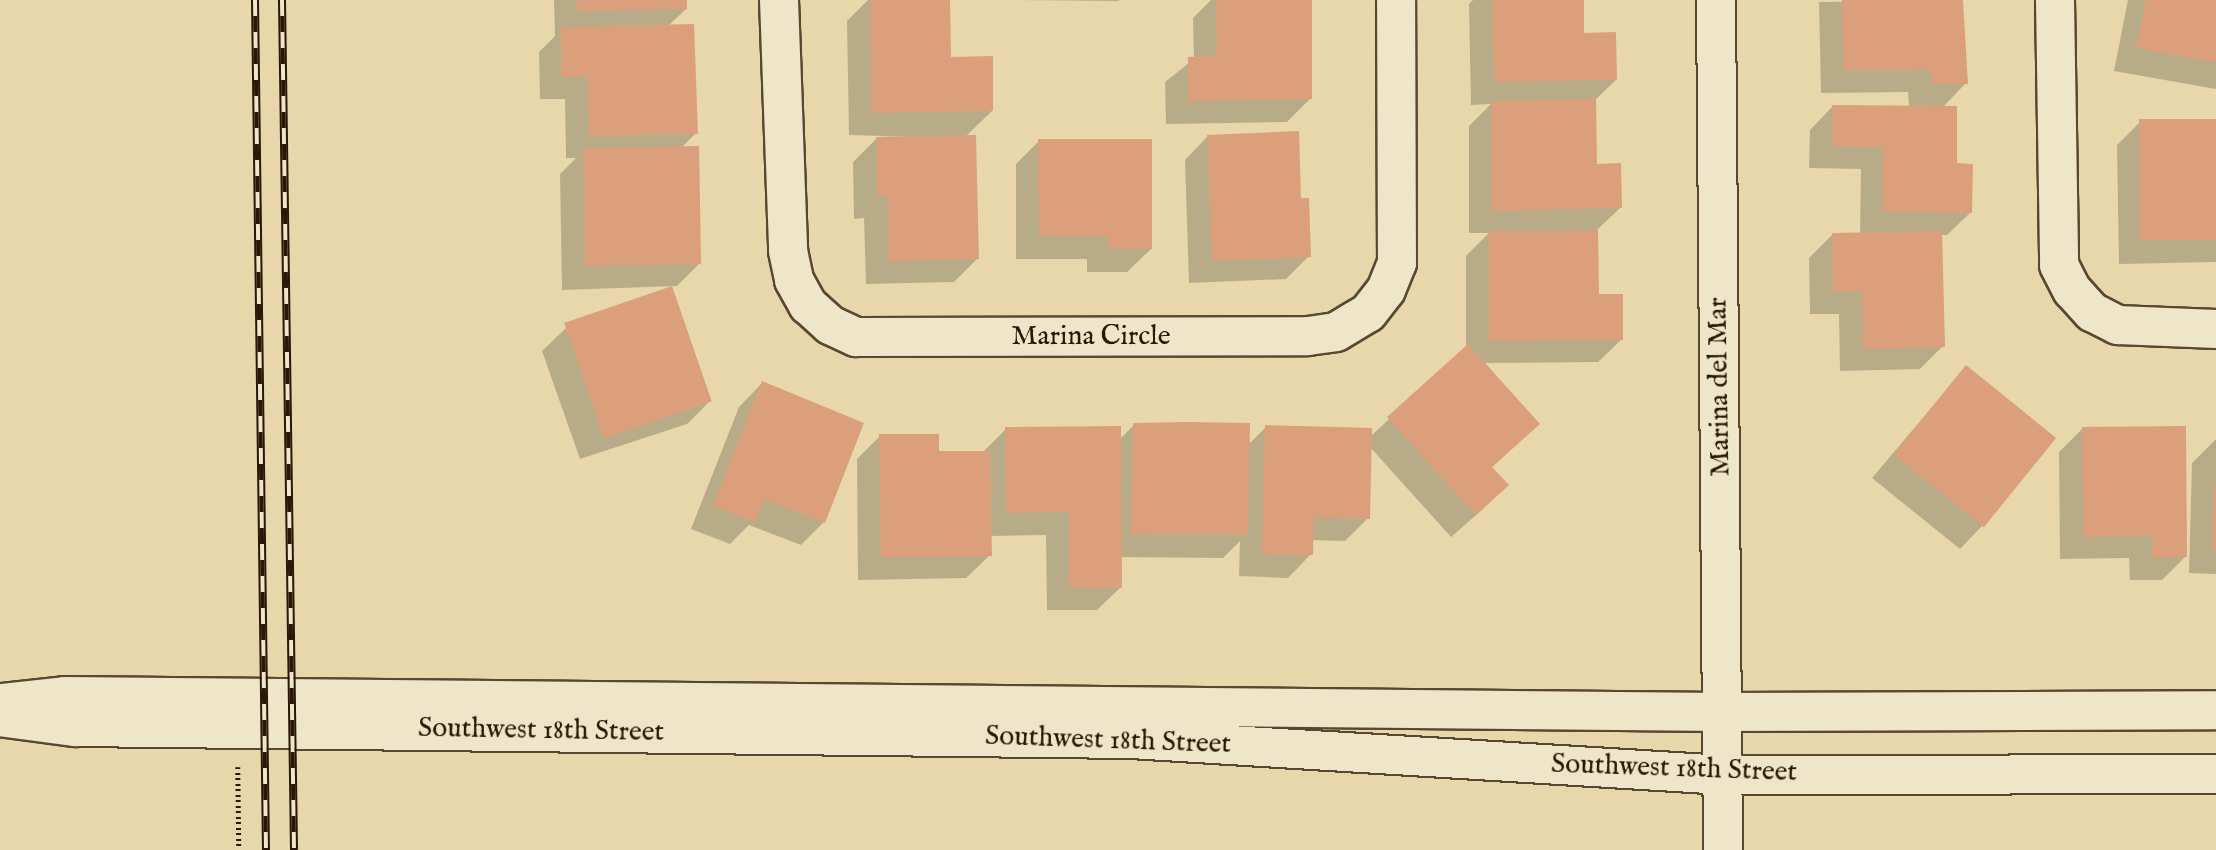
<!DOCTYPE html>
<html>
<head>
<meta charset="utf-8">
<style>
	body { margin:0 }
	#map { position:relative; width:2216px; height:850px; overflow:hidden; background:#e7d7ab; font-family:"IM FELL English",serif }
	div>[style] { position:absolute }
	.shadow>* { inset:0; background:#0003 }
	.building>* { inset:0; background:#db9f7c; transform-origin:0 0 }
	.path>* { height:4.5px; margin-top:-2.25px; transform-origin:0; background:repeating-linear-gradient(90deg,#291807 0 2px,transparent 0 5.5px) }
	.roads { filter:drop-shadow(2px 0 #584830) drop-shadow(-2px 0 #584830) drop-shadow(0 2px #584830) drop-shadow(0 -2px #584830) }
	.street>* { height:38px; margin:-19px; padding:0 19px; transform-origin:19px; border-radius:19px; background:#efe5c8 }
	.secondary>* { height:38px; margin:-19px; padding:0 19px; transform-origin:19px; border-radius:19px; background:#efe5c8 }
	.rail>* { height:8px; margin-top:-4px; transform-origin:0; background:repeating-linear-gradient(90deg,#efe5c8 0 16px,#291807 0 32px); box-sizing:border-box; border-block:2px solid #291807 }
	span { translate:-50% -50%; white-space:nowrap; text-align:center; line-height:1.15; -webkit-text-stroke:6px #efe5c8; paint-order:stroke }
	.street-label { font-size:28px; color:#291807 }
</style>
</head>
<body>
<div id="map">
	<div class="shadow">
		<i style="clip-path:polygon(554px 0,685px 0,686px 9px,667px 27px,696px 133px,681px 148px,700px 263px,677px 286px,562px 290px,560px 174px,576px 158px,566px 158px,565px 99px,540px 99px,539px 52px,555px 36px)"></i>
		<i style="clip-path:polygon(868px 0,948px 0,949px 59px,992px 111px,965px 137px,977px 259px,954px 282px,866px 284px,864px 218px,854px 219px,853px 162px,876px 139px,946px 138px,849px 135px,847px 21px)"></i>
		<i style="clip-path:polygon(1010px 0,1120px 0,1118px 1px)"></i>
		<i style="clip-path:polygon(1211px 0,1310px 0,1310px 99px,1287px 122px,1166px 124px,1165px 82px,1194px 59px,1193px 18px)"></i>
		<i style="clip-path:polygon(1473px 0,1582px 0,1583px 35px,1616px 80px,1594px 101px,1595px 166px,1620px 208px,1596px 231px,1597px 296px,1622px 339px,1598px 362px,1483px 363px,1538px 424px,1491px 468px,1483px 509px,1451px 537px,1370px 447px,1368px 518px,1345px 541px,1312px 540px,1311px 554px,1288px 578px,1239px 576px,1240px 541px,1223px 558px,1120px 557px,1121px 587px,1097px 610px,1047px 610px,1046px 535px,990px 536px,990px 555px,966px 578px,858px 580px,857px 459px,880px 436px,937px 453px,982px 453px,1006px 429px,1119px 440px,1134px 425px,1248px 445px,1266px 427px,1370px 437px,1466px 347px,1466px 256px,1489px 233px,1469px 233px,1469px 126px,1491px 104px,1471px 105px,1469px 4px)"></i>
		<i style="clip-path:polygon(1962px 0,1966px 83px,1942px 108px,1971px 212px,1947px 235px,1941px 235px,1943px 346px,1920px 369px,1840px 371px,1839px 314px,1810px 314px,1809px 258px,1833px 234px,1860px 234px,1861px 169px,1809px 168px,1810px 130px,1833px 106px,1909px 107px,1908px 92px,1821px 93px,1819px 2px)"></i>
		<i style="clip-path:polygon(2128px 0,2216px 0,2216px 89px,2114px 71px)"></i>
		<i style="clip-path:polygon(2216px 120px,2216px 262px,2119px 264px,2117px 145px,2140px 122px)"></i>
		<i style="clip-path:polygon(1208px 136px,1299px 200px,1309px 256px,1286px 279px,1189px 283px,1185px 160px)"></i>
		<i style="clip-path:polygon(1039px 141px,1151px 249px,1127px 272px,1087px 272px,1087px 259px,1016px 259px,1016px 164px)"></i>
		<i style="clip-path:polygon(566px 328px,710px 401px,687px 424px,580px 459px,542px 351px)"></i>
		<i style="clip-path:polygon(1966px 367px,1983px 525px,1960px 549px,1872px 478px)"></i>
		<i style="clip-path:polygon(762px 383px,824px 522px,801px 545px,749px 525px,730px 544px,691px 529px,739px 407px)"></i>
		<i style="clip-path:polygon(2082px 429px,2186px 556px,2162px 580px,2130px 580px,2129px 558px,2060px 559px,2059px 452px)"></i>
		<i style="clip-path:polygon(2216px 439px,2216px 574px,2189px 573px,2192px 463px)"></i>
	</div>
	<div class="building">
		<i style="clip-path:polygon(577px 0,687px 0,687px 9px,577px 11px)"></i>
		<i style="clip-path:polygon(870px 0,950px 0,951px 57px,993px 56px,993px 111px,871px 113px)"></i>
		<i style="clip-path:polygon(1216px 0,1312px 0,1312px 99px,1188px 101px,1188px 57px,1217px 56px)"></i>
		<i style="clip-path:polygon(1492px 0,1584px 0,1584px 33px,1616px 32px,1617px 80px,1494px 82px)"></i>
		<i style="clip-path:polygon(1842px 0,1963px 0,1968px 84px,1932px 84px,1931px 70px,1843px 71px)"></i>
		<i style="clip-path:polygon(2146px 0,2216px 0,2216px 62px,2136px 48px)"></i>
		<i style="clip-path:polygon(694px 24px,698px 134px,589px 136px,587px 76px,562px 77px,561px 27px)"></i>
		<i style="clip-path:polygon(1596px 99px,1597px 164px,1621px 163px,1622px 208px,1491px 211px,1491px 101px)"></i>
		<i style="clip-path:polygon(1832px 105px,1957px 106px,1957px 163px,1973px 164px,1972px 213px,1882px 212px,1883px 147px,1832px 146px)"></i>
		<i style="left:2216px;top:119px;width:121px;height:77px;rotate:90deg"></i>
		<i style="clip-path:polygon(1299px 131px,1301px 198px,1309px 198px,1311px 257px,1212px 261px,1207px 135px)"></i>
		<i style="clip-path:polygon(976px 135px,979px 259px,889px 261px,887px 196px,877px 196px,876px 137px)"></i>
		<i style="clip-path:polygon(1038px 139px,1152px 139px,1152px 249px,1109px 249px,1109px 236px,1039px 236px)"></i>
		<i style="left:699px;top:146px;width:118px;height:116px;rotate:89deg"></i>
		<i style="clip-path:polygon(1598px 230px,1599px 294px,1623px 294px,1623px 340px,1489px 341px,1489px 231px)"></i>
		<i style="clip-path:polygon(1942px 231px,1945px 347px,1863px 349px,1862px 291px,1833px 292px,1832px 233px)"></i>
		<i style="left:672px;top:286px;width:122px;height:114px;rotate:71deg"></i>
		<i style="clip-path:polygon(1468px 344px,1540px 424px,1492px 467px,1509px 485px,1476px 515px,1387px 417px)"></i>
		<i style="left:1966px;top:365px;width:116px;height:115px;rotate:39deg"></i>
		<i style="clip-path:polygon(762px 381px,864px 423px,825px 523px,764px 499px,755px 522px,713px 506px)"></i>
		<i style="clip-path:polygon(1188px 422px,1250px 423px,1248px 535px,1131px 534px,1133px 423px)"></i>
		<i style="clip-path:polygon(1265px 425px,1372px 428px,1370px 519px,1314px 517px,1313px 555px,1262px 554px)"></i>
		<i style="clip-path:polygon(1121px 426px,1122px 588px,1069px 588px,1069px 512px,1006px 513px,1005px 427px)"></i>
		<i style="clip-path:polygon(2186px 426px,2187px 557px,2152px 558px,2152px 535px,2083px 537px,2082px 427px)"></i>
		<i style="clip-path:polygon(879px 434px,939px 434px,939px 451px,990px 451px,992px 556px,881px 557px)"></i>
		<i style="clip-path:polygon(2214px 485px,2216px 485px,2216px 551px,2212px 550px)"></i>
	</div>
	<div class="path">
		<i style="left:238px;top:767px;width:83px;rotate:89.3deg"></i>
	</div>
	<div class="roads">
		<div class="street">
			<i style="left:779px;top:0;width:251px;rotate:87.9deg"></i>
			<i style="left:788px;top:251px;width:30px;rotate:78deg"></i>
			<i style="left:794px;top:280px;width:29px;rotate:61deg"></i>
			<i style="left:808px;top:305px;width:30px;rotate:42deg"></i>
			<i style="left:830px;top:325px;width:29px;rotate:25deg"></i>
			<i style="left:856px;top:337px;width:452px;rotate:-0.1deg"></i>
			<i style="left:1308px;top:336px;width:28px;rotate:-8deg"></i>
			<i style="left:1336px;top:332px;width:37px;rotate:-31deg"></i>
			<i style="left:1368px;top:313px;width:29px;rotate:-52deg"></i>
			<i style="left:1386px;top:290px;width:29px;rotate:-68deg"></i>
			<i style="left:1397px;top:263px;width:263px;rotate:-90.2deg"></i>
			<i style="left:1716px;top:0;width:850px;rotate:89.53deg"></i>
			<i style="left:2055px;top:0;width:265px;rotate:89.1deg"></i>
			<i style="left:2059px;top:265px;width:28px;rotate:63deg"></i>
			<i style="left:2072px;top:290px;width:30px;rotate:48deg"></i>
			<i style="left:2092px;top:312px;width:29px;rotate:27deg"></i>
			<i style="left:2118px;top:325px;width:98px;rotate:2.3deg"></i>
		</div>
		<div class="secondary">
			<i style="left:3px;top:703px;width:62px;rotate:-6.4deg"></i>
			<i style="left:65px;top:696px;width:1658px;rotate:0.55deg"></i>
			<i style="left:1723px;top:712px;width:493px;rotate:-0.2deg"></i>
			<i style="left:0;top:717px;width:76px;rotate:7.6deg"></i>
			<i style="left:75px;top:727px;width:1056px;rotate:0.65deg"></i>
			<i style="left:1131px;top:739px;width:594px;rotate:3.47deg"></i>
			<i style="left:1724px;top:775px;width:492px;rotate:-0.1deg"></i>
		</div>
	</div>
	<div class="rail">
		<i style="left:255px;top:0;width:850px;rotate:89.26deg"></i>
		<i style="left:282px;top:0;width:850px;rotate:89.19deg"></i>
	</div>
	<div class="street-label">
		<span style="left:1091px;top:337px">Marina Circle</span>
		<span style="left:1720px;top:387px;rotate:-91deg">Marina del Mar</span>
		<span style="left:541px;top:731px;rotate:1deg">Southwest 18th Street</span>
		<span style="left:1108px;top:741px;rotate:2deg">Southwest 18th Street</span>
		<span style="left:1674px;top:769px;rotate:2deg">Southwest 18th Street</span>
	</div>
</div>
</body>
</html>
